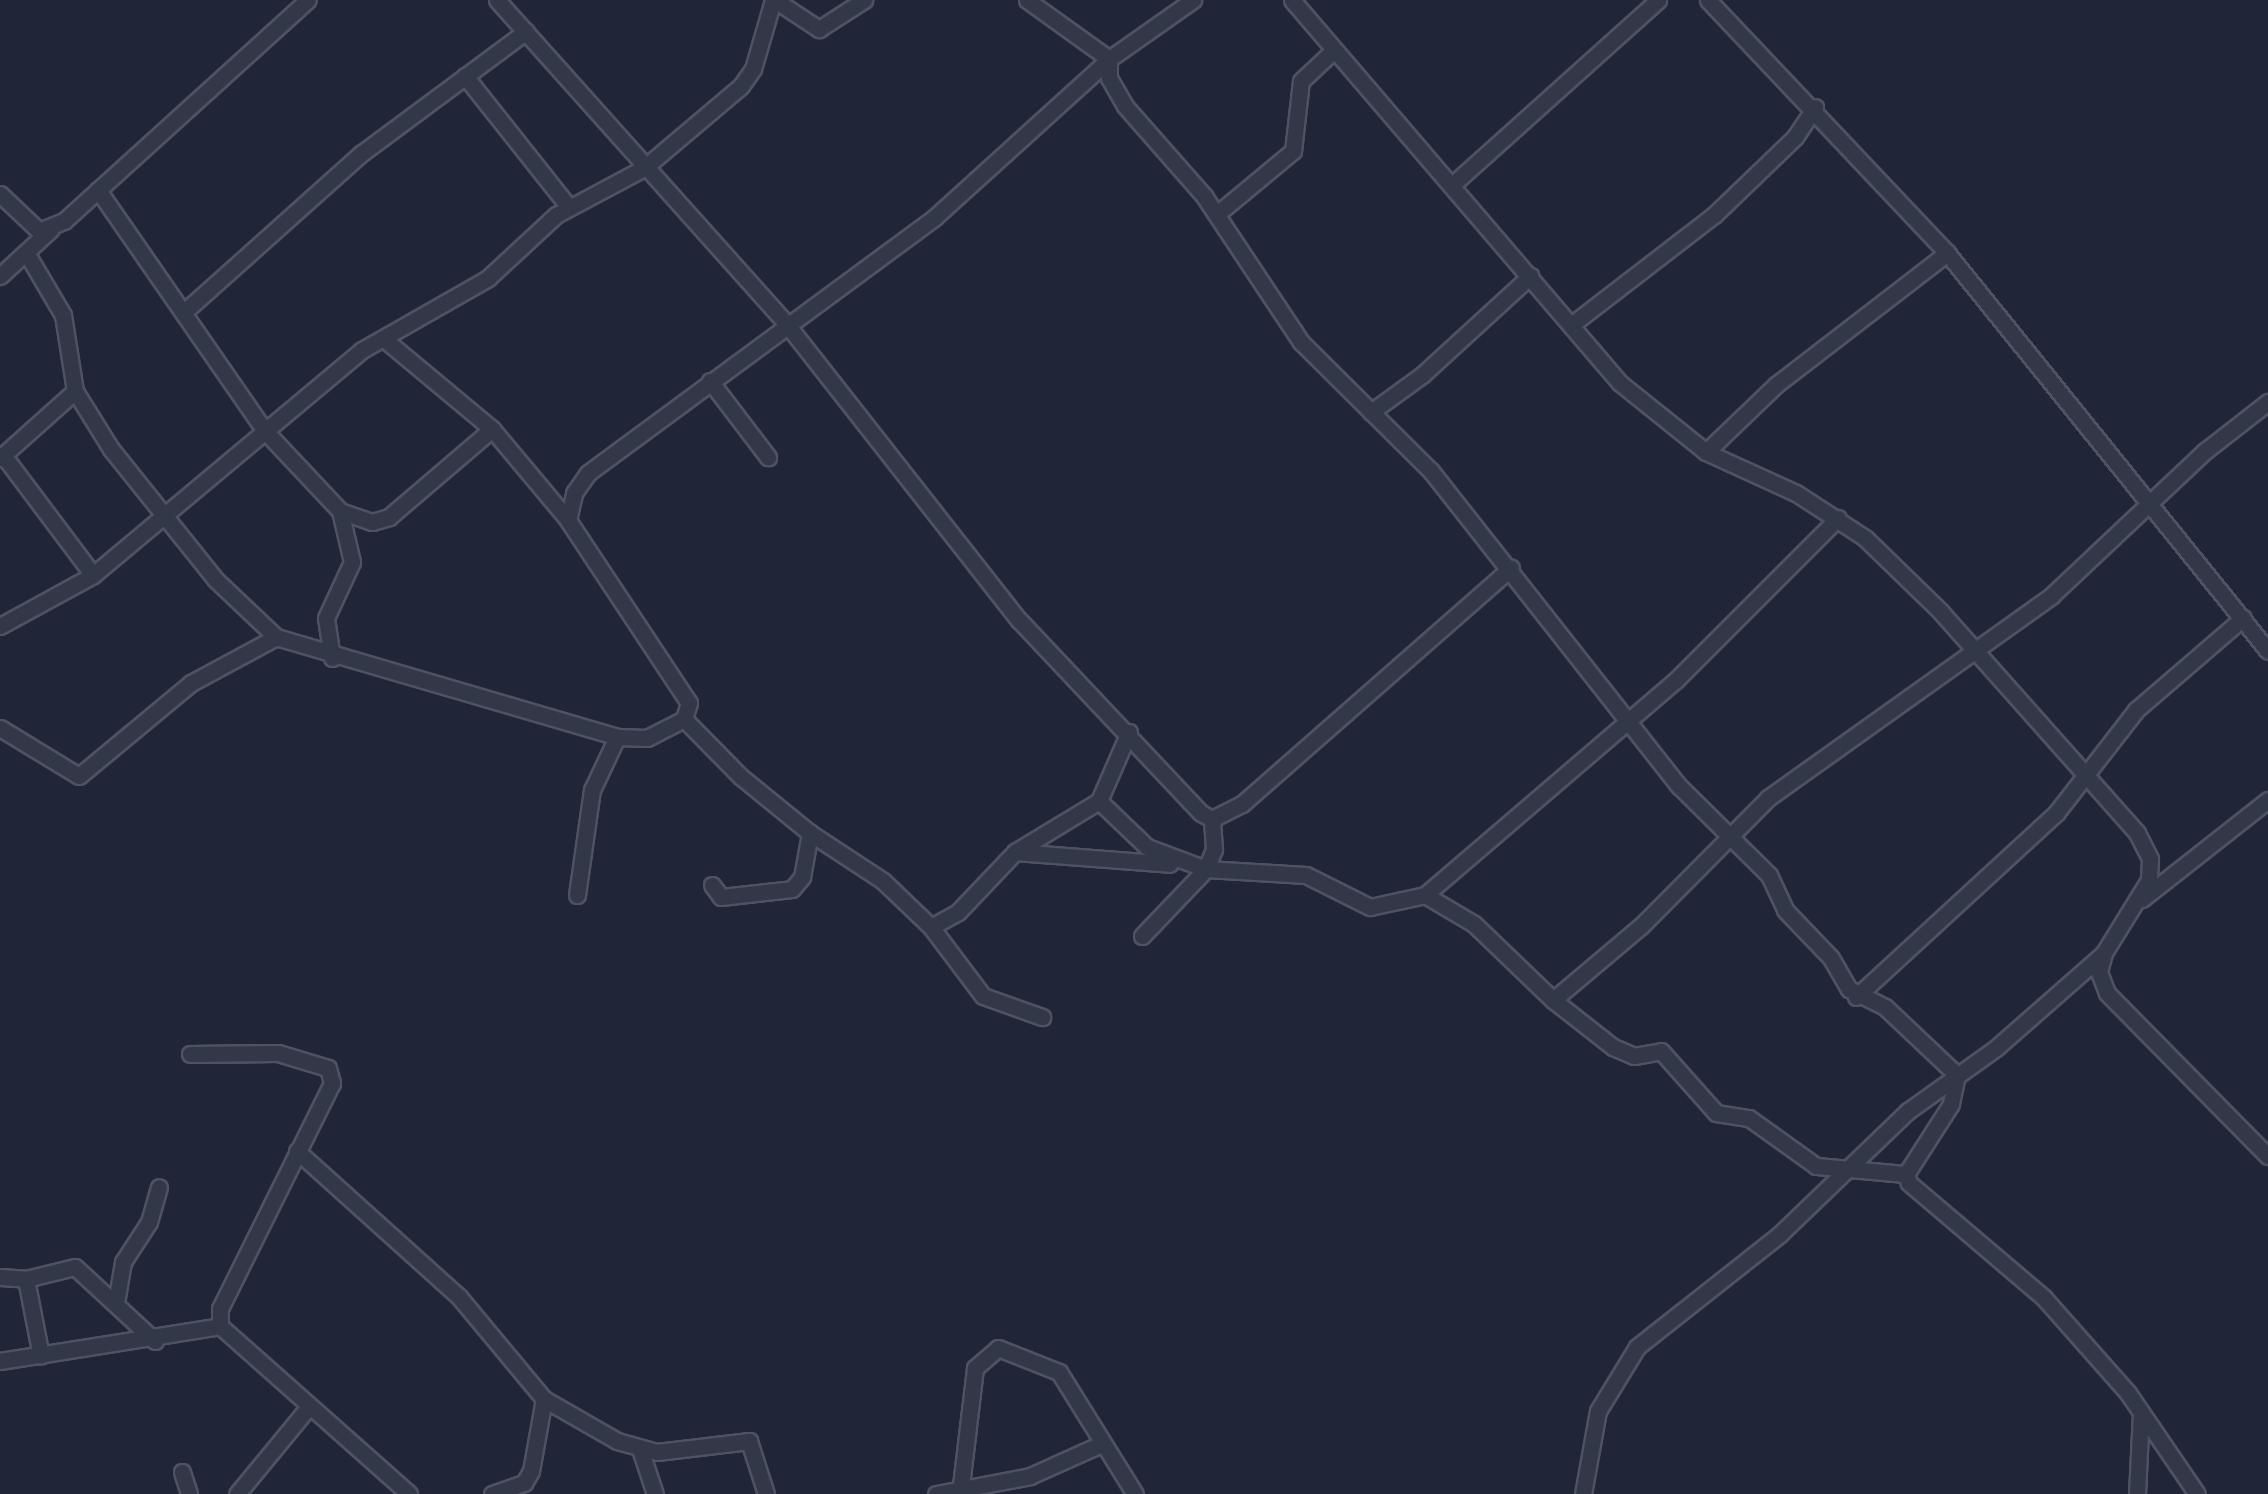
<!DOCTYPE html>
<html>
<head>
<meta charset="utf-8">
<style>
	body { margin:0 }
	#map { position:relative; width:2268px; height:1494px; overflow:hidden; background:#202538; font-family:Barlow,sans-serif }
	div>[style] { position:absolute }
	.roads { filter:drop-shadow(2px 0 #4e5264) drop-shadow(-2px 0 #4e5264) drop-shadow(0 2px #4e5264) drop-shadow(0 -2px #4e5264) }
	.minor>* { height:15px; margin:-7.5px; padding:0 7.5px; transform-origin:7.5px; border-radius:7.5px; background:#333849 }
	span { translate:-50% -50%; white-space:nowrap; text-align:center; line-height:1.15; -webkit-text-stroke:8px #191d2d; paint-order:stroke }
</style>
</head>
<body>
<div id="map">
	<div class="roads">
		<div class="minor">
			<i style="left:497px;top:0;width:432px;rotate:48.2deg"></i>
			<i style="left:785px;top:322px;width:379px;rotate:51.9deg"></i>
			<i style="left:1019px;top:620px;width:265px;rotate:46.7deg"></i>
			<i style="left:1201px;top:813px;width:13px;rotate:29deg"></i>
			<i style="left:1212px;top:819px;width:34px;rotate:-27deg"></i>
			<i style="left:1242px;top:804px;width:358px;rotate:-41.3deg"></i>
			<i style="left:775px;top:0;width:53px;rotate:33.4deg"></i>
			<i style="left:819px;top:29px;width:54px;rotate:-32.8deg"></i>
			<i style="left:1027px;top:0;width:101px;rotate:35.7deg"></i>
			<i style="left:1109px;top:59px;width:19px;rotate:90deg"></i>
			<i style="left:1109px;top:78px;width:32px;rotate:60deg"></i>
			<i style="left:1125px;top:106px;width:120px;rotate:48.7deg"></i>
			<i style="left:1204px;top:196px;width:175px;rotate:56.4deg"></i>
			<i style="left:1301px;top:342px;width:183px;rotate:44.8deg"></i>
			<i style="left:1431px;top:471px;width:401px;rotate:51.8deg"></i>
			<i style="left:1679px;top:786px;width:127px;rotate:44.7deg"></i>
			<i style="left:1769px;top:875px;width:38px;rotate:65deg"></i>
			<i style="left:1785px;top:910px;width:66px;rotate:46.2deg"></i>
			<i style="left:1831px;top:958px;width:36px;rotate:60deg"></i>
			<i style="left:1849px;top:989px;width:40px;rotate:26.6deg"></i>
			<i style="left:1885px;top:1007px;width:99px;rotate:43.4deg"></i>
			<i style="left:1957px;top:1075px;width:30px;rotate:102deg"></i>
			<i style="left:1951px;top:1104px;width:83px;rotate:122.7deg"></i>
			<i style="left:1906px;top:1174px;width:9px;rotate:72deg"></i>
			<i style="left:1909px;top:1183px;width:177px;rotate:40.4deg"></i>
			<i style="left:2044px;top:1298px;width:127px;rotate:48.5deg"></i>
			<i style="left:2128px;top:1393px;width:122px;rotate:55.7deg"></i>
			<i style="left:1292px;top:0;width:504px;rotate:49.42deg"></i>
			<i style="left:1620px;top:383px;width:110px;rotate:38.7deg"></i>
			<i style="left:1706px;top:452px;width:99px;rotate:24.5deg"></i>
			<i style="left:1796px;top:493px;width:82px;rotate:33.1deg"></i>
			<i style="left:1865px;top:538px;width:105px;rotate:44.2deg"></i>
			<i style="left:1940px;top:611px;width:297px;rotate:48.4deg"></i>
			<i style="left:2137px;top:833px;width:29px;rotate:63deg"></i>
			<i style="left:2150px;top:859px;width:21px;rotate:93deg"></i>
			<i style="left:2149px;top:880px;width:86px;rotate:121.7deg"></i>
			<i style="left:2104px;top:953px;width:20px;rotate:105deg"></i>
			<i style="left:2099px;top:972px;width:22px;rotate:69deg"></i>
			<i style="left:2107px;top:993px;width:229px;rotate:45.4deg"></i>
			<i style="left:1708px;top:0;width:348px;rotate:46.6deg"></i>
			<i style="left:1947px;top:253px;width:511px;rotate:51.11deg"></i>
			<i style="left:465px;top:76px;width:167px;rotate:51.6deg"></i>
			<i style="left:1452px;top:185px;width:277px;rotate:-41.9deg"></i>
			<i style="left:98px;top:190px;width:293px;rotate:55.3deg"></i>
			<i style="left:265px;top:431px;width:110px;rotate:46.8deg"></i>
			<i style="left:340px;top:511px;width:34px;rotate:19deg"></i>
			<i style="left:372px;top:522px;width:18px;rotate:-16deg"></i>
			<i style="left:389px;top:517px;width:135px;rotate:-40.5deg"></i>
			<i style="left:0;top:194px;width:54px;rotate:43.5deg"></i>
			<i style="left:39px;top:231px;width:27px;rotate:-22deg"></i>
			<i style="left:64px;top:221px;width:329px;rotate:-42.2deg"></i>
			<i style="left:1217px;top:214px;width:99px;rotate:-39.7deg"></i>
			<i style="left:1293px;top:151px;width:70px;rotate:-83.5deg"></i>
			<i style="left:1301px;top:81px;width:45px;rotate:-43.2deg"></i>
			<i style="left:27px;top:254px;width:71px;rotate:59.5deg"></i>
			<i style="left:63px;top:315px;width:77px;rotate:81deg"></i>
			<i style="left:75px;top:391px;width:68px;rotate:58.2deg"></i>
			<i style="left:111px;top:449px;width:168px;rotate:51.3deg"></i>
			<i style="left:216px;top:580px;width:83px;rotate:43.5deg"></i>
			<i style="left:276px;top:637px;width:355px;rotate:16.3deg"></i>
			<i style="left:617px;top:737px;width:30px;rotate:2deg"></i>
			<i style="left:647px;top:738px;width:42px;rotate:-27.2deg"></i>
			<i style="left:684px;top:719px;width:17px;rotate:-73deg"></i>
			<i style="left:689px;top:703px;width:219px;rotate:-123.5deg"></i>
			<i style="left:568px;top:520px;width:28px;rotate:-77deg"></i>
			<i style="left:574px;top:493px;width:24px;rotate:-55deg"></i>
			<i style="left:588px;top:473px;width:431px;rotate:-36.4deg"></i>
			<i style="left:935px;top:217px;width:235px;rotate:-42.2deg"></i>
			<i style="left:1109px;top:59px;width:103px;rotate:-35.1deg"></i>
			<i style="left:0;top:276px;width:69px;rotate:-42.7deg"></i>
			<i style="left:184px;top:312px;width:239px;rotate:-41.8deg"></i>
			<i style="left:362px;top:153px;width:204px;rotate:-36.6deg"></i>
			<i style="left:1571px;top:325px;width:180px;rotate:-37.6deg"></i>
			<i style="left:1714px;top:215px;width:112px;rotate:-43.9deg"></i>
			<i style="left:1795px;top:137px;width:36px;rotate:-56deg"></i>
			<i style="left:384px;top:339px;width:141px;rotate:39.8deg"></i>
			<i style="left:492px;top:429px;width:119px;rotate:50.1deg"></i>
			<i style="left:710px;top:381px;width:96px;rotate:52.7deg"></i>
			<i style="left:1371px;top:412px;width:63px;rotate:-36deg"></i>
			<i style="left:1422px;top:375px;width:147px;rotate:-42.5deg"></i>
			<i style="left:1706px;top:452px;width:98px;rotate:-43.8deg"></i>
			<i style="left:1777px;top:384px;width:215px;rotate:-37.6deg"></i>
			<i style="left:3px;top:455px;width:150px;rotate:53.1deg"></i>
			<i style="left:0;top:458px;width:101px;rotate:-41.8deg"></i>
			<i style="left:0;top:626px;width:106px;rotate:-28.7deg"></i>
			<i style="left:93px;top:575px;width:351px;rotate:-39.9deg"></i>
			<i style="left:362px;top:350px;width:145px;rotate:-29.7deg"></i>
			<i style="left:488px;top:278px;width:93px;rotate:-42.8deg"></i>
			<i style="left:556px;top:215px;width:100px;rotate:-28.1deg"></i>
			<i style="left:644px;top:168px;width:127px;rotate:-40.2deg"></i>
			<i style="left:741px;top:86px;width:21px;rotate:-55deg"></i>
			<i style="left:753px;top:69px;width:72px;rotate:-73.8deg"></i>
			<i style="left:332px;top:658px;width:40px;rotate:-98.5deg"></i>
			<i style="left:326px;top:618px;width:62px;rotate:-65.1deg"></i>
			<i style="left:352px;top:562px;width:52px;rotate:-103.2deg"></i>
			<i style="left:684px;top:719px;width:80px;rotate:45.5deg"></i>
			<i style="left:740px;top:776px;width:90px;rotate:39.2deg"></i>
			<i style="left:810px;top:833px;width:87px;rotate:33.3deg"></i>
			<i style="left:883px;top:881px;width:66px;rotate:43.8deg"></i>
			<i style="left:931px;top:927px;width:31px;rotate:-29deg"></i>
			<i style="left:958px;top:912px;width:83px;rotate:-46.5deg"></i>
			<i style="left:1015px;top:852px;width:98px;rotate:-31.3deg"></i>
			<i style="left:0;top:728px;width:92px;rotate:31.3deg"></i>
			<i style="left:79px;top:776px;width:146px;rotate:-39.7deg"></i>
			<i style="left:191px;top:683px;width:97px;rotate:-28.4deg"></i>
			<i style="left:1129px;top:732px;width:75px;rotate:113.5deg"></i>
			<i style="left:1099px;top:801px;width:66px;rotate:43.8deg"></i>
			<i style="left:1147px;top:847px;width:63px;rotate:20.4deg"></i>
			<i style="left:1206px;top:869px;width:100px;rotate:3.4deg"></i>
			<i style="left:1306px;top:875px;width:72px;rotate:26.6deg"></i>
			<i style="left:1370px;top:907px;width:56px;rotate:-12.3deg"></i>
			<i style="left:1425px;top:895px;width:57px;rotate:30.6deg"></i>
			<i style="left:1474px;top:924px;width:110px;rotate:43.9deg"></i>
			<i style="left:1553px;top:1000px;width:76px;rotate:38.1deg"></i>
			<i style="left:1613px;top:1047px;width:23px;rotate:23deg"></i>
			<i style="left:1634px;top:1056px;width:27px;rotate:-10deg"></i>
			<i style="left:1661px;top:1051px;width:83px;rotate:48.4deg"></i>
			<i style="left:1716px;top:1113px;width:33px;rotate:9deg"></i>
			<i style="left:1749px;top:1118px;width:82px;rotate:35.6deg"></i>
			<i style="left:1816px;top:1166px;width:90px;rotate:5.1deg"></i>
			<i style="left:1015px;top:852px;width:155px;rotate:4.4deg"></i>
			<i style="left:712px;top:885px;width:15px;rotate:53deg"></i>
			<i style="left:721px;top:897px;width:71px;rotate:-6.4deg"></i>
			<i style="left:792px;top:889px;width:16px;rotate:-50deg"></i>
			<i style="left:802px;top:877px;width:45px;rotate:-79.7deg"></i>
			<i style="left:577px;top:895px;width:106px;rotate:-81.9deg"></i>
			<i style="left:592px;top:790px;width:59px;rotate:-64.7deg"></i>
			<i style="left:1425px;top:895px;width:330px;rotate:-40.6deg"></i>
			<i style="left:1676px;top:680px;width:229px;rotate:-45deg"></i>
			<i style="left:2142px;top:899px;width:160px;rotate:-38.2deg"></i>
			<i style="left:931px;top:927px;width:86px;rotate:53deg"></i>
			<i style="left:983px;top:996px;width:63px;rotate:19.6deg"></i>
			<i style="left:1142px;top:936px;width:93px;rotate:-46.3deg"></i>
			<i style="left:1206px;top:869px;width:22px;rotate:-68deg"></i>
			<i style="left:1214px;top:849px;width:30px;rotate:-94deg"></i>
			<i style="left:1856px;top:997px;width:273px;rotate:-42.6deg"></i>
			<i style="left:2057px;top:812px;width:129px;rotate:-52.2deg"></i>
			<i style="left:2136px;top:710px;width:141px;rotate:-40.7deg"></i>
			<i style="left:1553px;top:1000px;width:116px;rotate:-40.1deg"></i>
			<i style="left:1642px;top:925px;width:179px;rotate:-45.2deg"></i>
			<i style="left:1768px;top:798px;width:348px;rotate:-35.5deg"></i>
			<i style="left:2051px;top:596px;width:212px;rotate:-43.3deg"></i>
			<i style="left:2205px;top:451px;width:80px;rotate:-37.9deg"></i>
			<i style="left:190px;top:1054px;width:88px;rotate:-0.7deg"></i>
			<i style="left:278px;top:1053px;width:52px;rotate:16.7deg"></i>
			<i style="left:328px;top:1068px;width:16px;rotate:75deg"></i>
			<i style="left:332px;top:1083px;width:252px;rotate:116.4deg"></i>
			<i style="left:220px;top:1309px;width:17px;rotate:90deg"></i>
			<i style="left:220px;top:1326px;width:253px;rotate:41.6deg"></i>
			<i style="left:297px;top:1151px;width:219px;rotate:42deg"></i>
			<i style="left:460px;top:1298px;width:131px;rotate:50.3deg"></i>
			<i style="left:544px;top:1399px;width:84px;rotate:29.9deg"></i>
			<i style="left:617px;top:1441px;width:41px;rotate:15.4deg"></i>
			<i style="left:657px;top:1452px;width:93px;rotate:-6.8deg"></i>
			<i style="left:749px;top:1441px;width:56px;rotate:72.2deg"></i>
			<i style="left:0;top:1277px;width:26px;rotate:4deg"></i>
			<i style="left:26px;top:1279px;width:50px;rotate:-13.8deg"></i>
			<i style="left:75px;top:1267px;width:109px;rotate:42.8deg"></i>
			<i style="left:26px;top:1279px;width:78px;rotate:79deg"></i>
			<i style="left:116px;top:1303px;width:42px;rotate:-80.3deg"></i>
			<i style="left:123px;top:1262px;width:48px;rotate:-57deg"></i>
			<i style="left:149px;top:1222px;width:36px;rotate:-74deg"></i>
			<i style="left:0;top:1361px;width:223px;rotate:-9deg"></i>
			<i style="left:640px;top:1449px;width:47px;rotate:71.6deg"></i>
			<i style="left:182px;top:1472px;width:23px;rotate:72deg"></i>
			<i style="left:237px;top:1494px;width:112px;rotate:-50.5deg"></i>
			<i style="left:492px;top:1494px;width:34px;rotate:-19deg"></i>
			<i style="left:524px;top:1483px;width:14px;rotate:-60deg"></i>
			<i style="left:531px;top:1471px;width:73px;rotate:-79.8deg"></i>
			<i style="left:936px;top:1494px;width:96px;rotate:-10.8deg"></i>
			<i style="left:1030px;top:1476px;width:76px;rotate:-24.2deg"></i>
			<i style="left:960px;top:1494px;width:127px;rotate:-83.2deg"></i>
			<i style="left:975px;top:1368px;width:30px;rotate:-41deg"></i>
			<i style="left:998px;top:1348px;width:66px;rotate:21.5deg"></i>
			<i style="left:1059px;top:1372px;width:144px;rotate:58.1deg"></i>
			<i style="left:1583px;top:1494px;width:84px;rotate:-79.8deg"></i>
			<i style="left:1598px;top:1411px;width:75px;rotate:-58.6deg"></i>
			<i style="left:1637px;top:1347px;width:182px;rotate:-38.3deg"></i>
			<i style="left:1780px;top:1234px;width:178px;rotate:-43.9deg"></i>
			<i style="left:1908px;top:1111px;width:108px;rotate:-35.6deg"></i>
			<i style="left:1996px;top:1048px;width:142px;rotate:-41.3deg"></i>
			<i style="left:2137px;top:1494px;width:82px;rotate:-87.2deg"></i>
		</div>
	</div>
</div>
</body>
</html>
